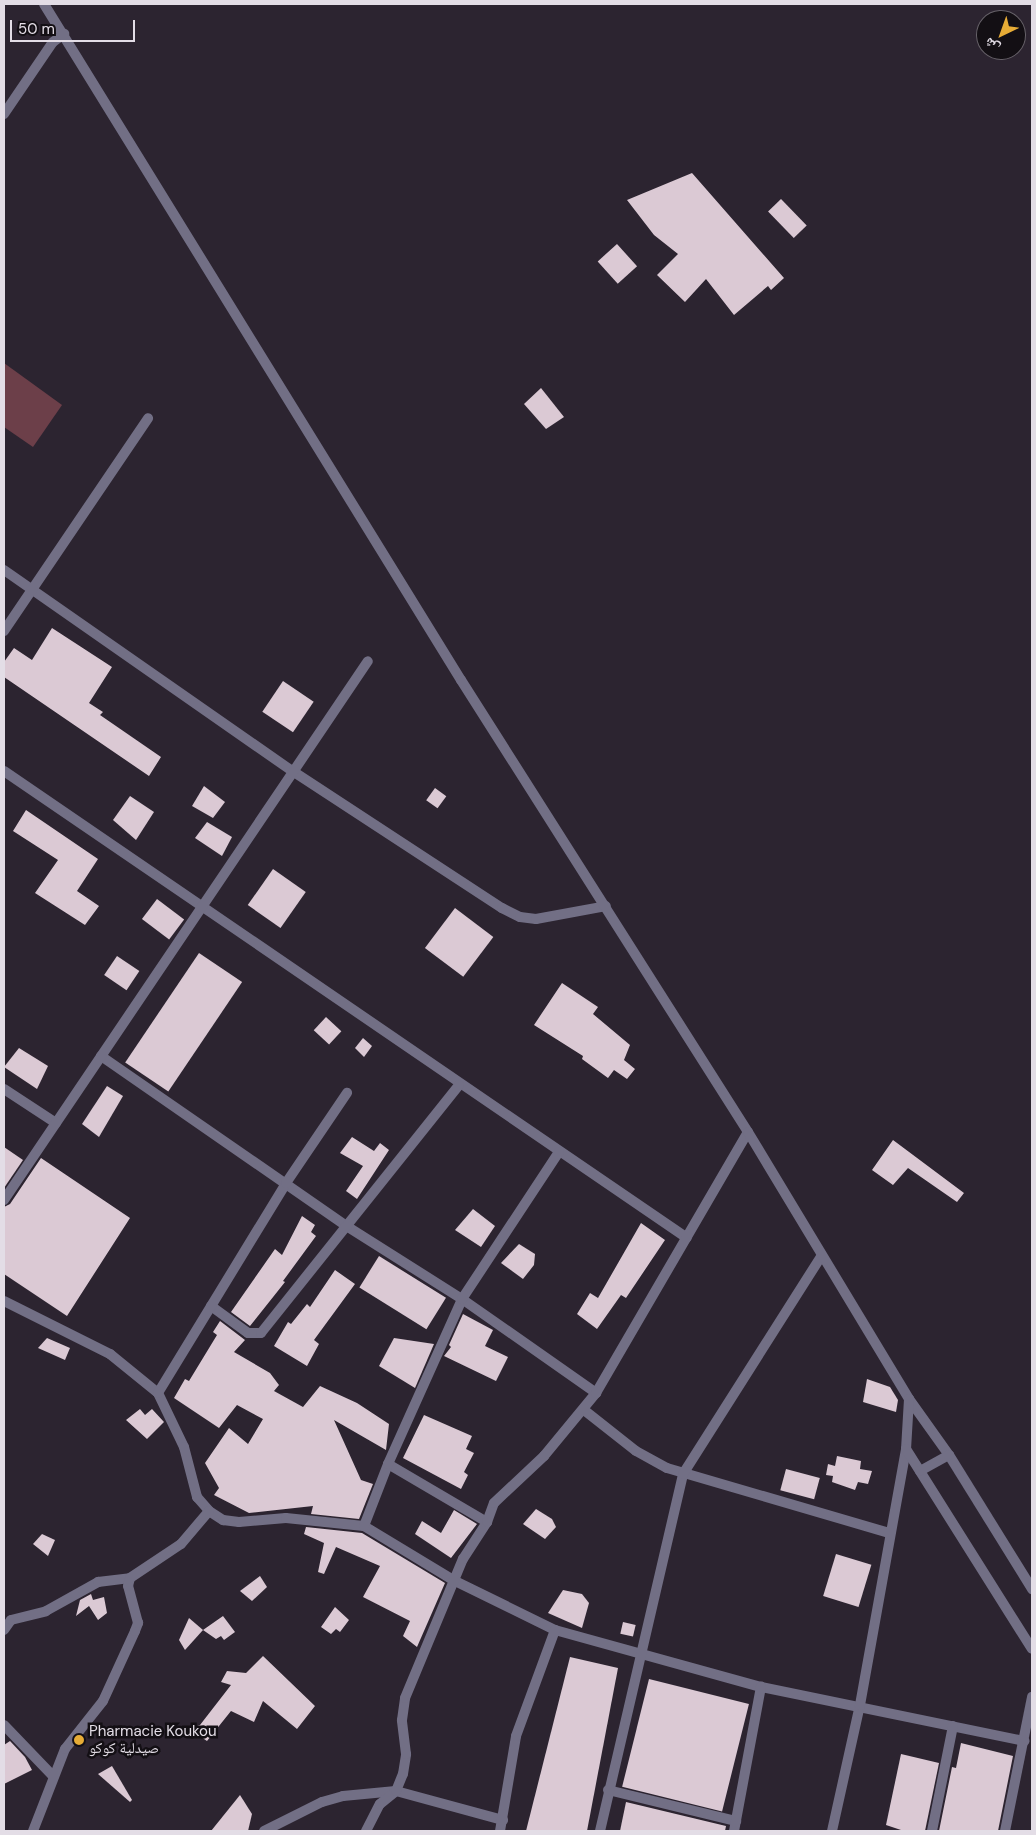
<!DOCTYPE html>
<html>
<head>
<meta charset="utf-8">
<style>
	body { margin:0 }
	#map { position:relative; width:1036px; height:1835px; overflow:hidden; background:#2c2430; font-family:"DM Sans","Noto Naskh Arabic",sans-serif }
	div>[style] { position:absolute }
	.green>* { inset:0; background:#6c3f49 }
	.building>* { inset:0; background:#dbc9d4; transform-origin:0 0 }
	.minor>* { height:10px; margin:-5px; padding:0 5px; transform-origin:5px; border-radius:5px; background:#726f85 }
	.tertiary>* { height:10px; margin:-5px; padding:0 5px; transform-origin:5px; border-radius:5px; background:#726f85 }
	.dots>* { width:14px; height:14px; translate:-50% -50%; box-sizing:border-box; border:2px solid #130f14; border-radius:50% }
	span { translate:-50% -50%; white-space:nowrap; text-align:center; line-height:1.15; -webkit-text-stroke:5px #130f14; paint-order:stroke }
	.poi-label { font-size:15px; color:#e3dde6 }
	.left { translate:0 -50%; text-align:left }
	.frame { position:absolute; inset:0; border:5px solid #e3dde6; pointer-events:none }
	.north { position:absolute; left:976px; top:10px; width:50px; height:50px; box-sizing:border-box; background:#130f14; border:1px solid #666168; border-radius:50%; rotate:222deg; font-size:14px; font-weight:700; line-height:20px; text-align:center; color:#e3dde6 }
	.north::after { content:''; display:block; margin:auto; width:18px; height:22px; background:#e7ac36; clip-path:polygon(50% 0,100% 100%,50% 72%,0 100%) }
	.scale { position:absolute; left:10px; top:20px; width:125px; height:22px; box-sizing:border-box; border:2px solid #e3dde6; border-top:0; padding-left:6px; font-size:15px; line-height:18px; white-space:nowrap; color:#e3dde6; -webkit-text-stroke:4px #130f14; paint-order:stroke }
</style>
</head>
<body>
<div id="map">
	<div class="green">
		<i style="clip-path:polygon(4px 363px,62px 405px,33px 447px,4px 427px)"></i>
	</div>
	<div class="building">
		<i style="clip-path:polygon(692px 173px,784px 278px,771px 290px,768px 286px,734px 315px,706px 279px,685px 302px,657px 275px,678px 254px,654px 235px,627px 200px)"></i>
		<i style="left:781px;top:199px;width:37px;height:18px;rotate:46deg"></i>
		<i style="left:617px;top:244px;width:30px;height:26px;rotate:48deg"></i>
		<i style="clip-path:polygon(541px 388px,564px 417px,546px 429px,524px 404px)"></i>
		<i style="clip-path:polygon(52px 628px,112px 667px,89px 703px,103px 712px,100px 715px,161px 757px,149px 776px,4px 677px,4px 662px,14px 648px,32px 660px)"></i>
		<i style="left:283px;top:681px;width:37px;height:37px;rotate:34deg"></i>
		<i style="clip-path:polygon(204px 786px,225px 802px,213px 818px,192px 806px)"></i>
		<i style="left:435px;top:788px;width:14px;height:15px;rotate:36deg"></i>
		<i style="clip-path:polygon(130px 796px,154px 812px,136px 840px,113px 820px)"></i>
		<i style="clip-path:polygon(26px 810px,98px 859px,77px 891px,99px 906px,85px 925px,35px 893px,58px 860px,13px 831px)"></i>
		<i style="clip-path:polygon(207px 822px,232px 837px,222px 856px,195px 838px)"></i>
		<i style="left:273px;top:869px;width:40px;height:44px;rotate:35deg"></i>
		<i style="left:157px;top:899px;width:34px;height:25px;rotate:37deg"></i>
		<i style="left:455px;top:908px;width:48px;height:50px;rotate:37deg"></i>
		<i style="left:199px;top:953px;width:52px;height:132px;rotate:34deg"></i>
		<i style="left:117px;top:956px;width:27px;height:23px;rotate:34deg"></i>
		<i style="clip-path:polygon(562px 983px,598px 1007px,593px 1014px,630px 1045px,624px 1060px,635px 1069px,627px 1079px,614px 1070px,608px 1078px,582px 1059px,583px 1056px,534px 1025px)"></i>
		<i style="left:326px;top:1017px;width:21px;height:18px;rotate:43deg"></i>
		<i style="clip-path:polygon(363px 1038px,372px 1046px,364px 1057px,355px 1048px)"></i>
		<i style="clip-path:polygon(19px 1048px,48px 1066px,37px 1089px,4px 1067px)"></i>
		<i style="clip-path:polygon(107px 1086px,123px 1096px,99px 1137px,82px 1124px)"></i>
		<i style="clip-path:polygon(352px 1137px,374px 1151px,380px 1143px,389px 1150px,357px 1199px,346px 1191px,363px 1166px,340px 1153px)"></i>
		<i style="clip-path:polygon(893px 1140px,964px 1193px,957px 1202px,908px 1168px,893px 1185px,872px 1170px)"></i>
		<i style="clip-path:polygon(4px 1147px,23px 1160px,4px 1188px)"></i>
		<i style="clip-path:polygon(41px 1158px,130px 1218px,67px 1316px,4px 1274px,4px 1207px,10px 1204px)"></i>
		<i style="clip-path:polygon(473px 1209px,495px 1226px,481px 1247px,455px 1230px)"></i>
		<i style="clip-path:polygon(302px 1216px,315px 1225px,311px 1232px,316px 1236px,283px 1281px,285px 1282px,250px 1326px,231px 1312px,275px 1249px,282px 1255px)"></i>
		<i style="clip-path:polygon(641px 1223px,665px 1240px,626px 1298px,621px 1295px,597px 1329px,577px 1314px,590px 1293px,598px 1298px)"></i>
		<i style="clip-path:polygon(519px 1244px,535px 1254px,534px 1265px,523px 1279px,501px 1263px)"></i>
		<i style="left:379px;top:1256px;width:79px;height:37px;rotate:32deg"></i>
		<i style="clip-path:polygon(335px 1270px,355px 1284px,314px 1340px,319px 1344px,307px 1366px,274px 1346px,288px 1322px,291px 1324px,307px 1304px,310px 1307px)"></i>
		<i style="clip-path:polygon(463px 1314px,493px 1330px,485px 1346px,508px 1357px,496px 1381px,444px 1356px,451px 1347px,449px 1345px)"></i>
		<i style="clip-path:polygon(220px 1321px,245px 1340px,234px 1352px,270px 1373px,279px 1385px,274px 1391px,303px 1407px,320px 1386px,357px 1403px,389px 1424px,386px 1450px,334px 1420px,361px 1480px,373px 1484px,359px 1519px,311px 1514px,313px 1506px,249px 1513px,214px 1495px,219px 1488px,205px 1463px,229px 1428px,248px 1444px,263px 1419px,237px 1405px,219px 1428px,174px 1398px,185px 1379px,189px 1381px,217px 1335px,213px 1332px)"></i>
		<i style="clip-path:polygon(47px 1338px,70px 1348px,65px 1360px,38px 1348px)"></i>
		<i style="clip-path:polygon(394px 1338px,434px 1344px,415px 1388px,379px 1366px)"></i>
		<i style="clip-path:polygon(867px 1379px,890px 1387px,898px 1400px,896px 1412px,863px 1402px)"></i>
		<i style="clip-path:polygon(140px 1409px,145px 1415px,152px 1409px,164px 1422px,147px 1439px,126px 1420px)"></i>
		<i style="clip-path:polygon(424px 1415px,472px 1436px,466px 1449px,474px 1453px,464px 1472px,468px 1475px,461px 1489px,403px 1458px)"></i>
		<i style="clip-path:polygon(837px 1456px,861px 1461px,860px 1469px,872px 1471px,868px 1484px,858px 1482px,855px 1490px,832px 1482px,833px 1476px,826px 1475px,828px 1464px,835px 1466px)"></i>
		<i style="left:786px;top:1469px;width:35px;height:22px;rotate:15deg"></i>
		<i style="clip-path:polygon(536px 1509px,552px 1519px,556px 1527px,545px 1539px,523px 1524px)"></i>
		<i style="clip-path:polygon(454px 1510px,477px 1524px,451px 1558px,415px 1534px,422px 1521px,441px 1533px)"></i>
		<i style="clip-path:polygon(306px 1527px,362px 1533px,445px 1583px,417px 1647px,403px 1636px,410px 1621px,363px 1597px,380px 1566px,336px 1547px,324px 1574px,318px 1572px,324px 1543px,304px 1534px)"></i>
		<i style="clip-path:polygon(42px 1534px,55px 1540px,48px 1556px,33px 1544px)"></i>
		<i style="left:836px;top:1554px;width:37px;height:44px;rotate:17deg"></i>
		<i style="clip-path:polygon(260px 1576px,267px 1587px,252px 1601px,240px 1591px)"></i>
		<i style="clip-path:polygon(563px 1590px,582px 1594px,589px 1603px,582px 1628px,548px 1613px)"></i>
		<i style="clip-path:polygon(91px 1594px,93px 1600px,104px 1597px,107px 1613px,98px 1620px,89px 1606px,76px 1616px,80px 1600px)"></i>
		<i style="clip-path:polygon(335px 1607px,349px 1620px,340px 1632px,336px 1629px,331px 1634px,321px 1627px)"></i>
		<i style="clip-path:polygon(223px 1616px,235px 1632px,224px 1640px,221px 1636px,216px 1639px,203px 1630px)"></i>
		<i style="clip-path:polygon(189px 1618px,203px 1630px,185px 1650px,179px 1640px)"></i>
		<i style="left:623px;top:1622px;width:13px;height:12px;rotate:13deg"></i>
		<i style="clip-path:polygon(263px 1656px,315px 1706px,297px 1729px,263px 1701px,254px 1722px,231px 1711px,207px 1741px,189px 1729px,200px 1725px,231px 1685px,221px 1682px,227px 1671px,246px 1673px)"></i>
		<i style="clip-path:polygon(570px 1657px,618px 1668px,587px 1831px,526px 1831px)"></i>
		<i style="left:649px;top:1679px;width:103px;height:111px;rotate:14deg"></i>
		<i style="clip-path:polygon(10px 1741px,25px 1757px,32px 1770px,4px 1784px,4px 1745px)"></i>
		<i style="clip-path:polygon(961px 1743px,1013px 1756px,998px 1831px,939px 1831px,952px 1767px,956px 1768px)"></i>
		<i style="clip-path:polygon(901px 1754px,939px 1763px,925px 1831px,904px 1831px,886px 1825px)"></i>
		<i style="clip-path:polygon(112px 1766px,132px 1800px,130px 1802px,98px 1774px)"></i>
		<i style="clip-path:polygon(240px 1795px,252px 1814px,248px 1831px,211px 1831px)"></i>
		<i style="clip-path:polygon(626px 1802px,726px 1826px,725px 1831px,620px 1831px)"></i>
	</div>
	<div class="minor">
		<i style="left:4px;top:114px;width:87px;rotate:-55.8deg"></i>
		<i style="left:53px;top:42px;width:14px;rotate:-36deg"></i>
		<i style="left:4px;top:570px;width:353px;rotate:34.9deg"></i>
		<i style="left:294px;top:772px;width:249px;rotate:33.2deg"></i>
		<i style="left:502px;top:908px;width:20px;rotate:27deg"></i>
		<i style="left:520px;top:917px;width:16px;rotate:7deg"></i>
		<i style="left:536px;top:919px;width:71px;rotate:-10.5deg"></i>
		<i style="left:4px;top:631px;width:257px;rotate:-55.9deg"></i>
		<i style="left:4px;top:771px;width:827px;rotate:34.36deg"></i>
		<i style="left:101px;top:1056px;width:300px;rotate:34.7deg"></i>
		<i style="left:348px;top:1227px;width:135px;rotate:32.3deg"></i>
		<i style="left:462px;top:1299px;width:164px;rotate:35deg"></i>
		<i style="left:4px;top:1089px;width:62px;rotate:33.2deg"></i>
		<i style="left:4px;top:1200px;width:650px;rotate:-55.97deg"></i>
		<i style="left:4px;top:1301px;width:119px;rotate:26.6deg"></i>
		<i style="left:110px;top:1354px;width:62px;rotate:39.1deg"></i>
		<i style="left:158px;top:1393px;width:60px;rotate:64.3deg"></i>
		<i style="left:184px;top:1447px;width:52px;rotate:75.4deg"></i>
		<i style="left:197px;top:1497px;width:18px;rotate:49deg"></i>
		<i style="left:209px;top:1511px;width:17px;rotate:33deg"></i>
		<i style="left:223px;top:1520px;width:16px;rotate:7deg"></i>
		<i style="left:239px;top:1522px;width:47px;rotate:-4.9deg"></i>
		<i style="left:286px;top:1518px;width:78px;rotate:5.9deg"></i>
		<i style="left:364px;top:1526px;width:104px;rotate:31.2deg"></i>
		<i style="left:453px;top:1580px;width:114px;rotate:26.1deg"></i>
		<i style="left:555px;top:1630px;width:214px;rotate:15.5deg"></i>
		<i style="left:761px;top:1687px;width:269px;rotate:11.6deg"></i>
		<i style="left:211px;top:1306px;width:46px;rotate:36.1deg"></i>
		<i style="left:248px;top:1333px;width:13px"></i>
		<i style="left:261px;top:1333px;width:317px;rotate:-51.4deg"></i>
		<i style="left:158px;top:1393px;width:246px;rotate:-58.6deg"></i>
		<i style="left:286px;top:1183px;width:109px;rotate:-55.9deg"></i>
		<i style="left:584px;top:1410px;width:66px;rotate:38.3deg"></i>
		<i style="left:636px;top:1451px;width:35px;rotate:29deg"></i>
		<i style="left:667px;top:1468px;width:232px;rotate:16.3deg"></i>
		<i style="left:388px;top:1464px;width:115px;rotate:30.4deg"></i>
		<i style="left:364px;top:1526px;width:66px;rotate:-68.8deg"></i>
		<i style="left:388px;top:1464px;width:181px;rotate:-65.8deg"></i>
		<i style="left:462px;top:1299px;width:176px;rotate:-56.6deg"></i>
		<i style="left:4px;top:1630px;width:12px;rotate:-55deg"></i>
		<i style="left:11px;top:1620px;width:36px;rotate:-14deg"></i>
		<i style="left:46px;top:1611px;width:60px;rotate:-29.1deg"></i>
		<i style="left:98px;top:1582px;width:32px;rotate:-7deg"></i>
		<i style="left:4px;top:1725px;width:71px;rotate:46.1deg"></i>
		<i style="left:608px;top:1790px;width:132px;rotate:13.6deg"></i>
		<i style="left:33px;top:1831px;width:88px;rotate:-68.7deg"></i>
		<i style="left:65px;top:1749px;width:61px;rotate:-51.6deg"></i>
		<i style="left:103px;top:1701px;width:77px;rotate:-65.4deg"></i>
		<i style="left:135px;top:1631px;width:9px;rotate:-69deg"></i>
		<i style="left:138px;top:1623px;width:38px;rotate:-105deg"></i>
		<i style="left:128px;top:1586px;width:8px;rotate:-76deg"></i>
		<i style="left:130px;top:1578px;width:61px;rotate:-33.7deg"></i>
		<i style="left:181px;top:1544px;width:43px;rotate:-49.7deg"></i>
		<i style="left:264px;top:1831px;width:65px;rotate:-26.6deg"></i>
		<i style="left:322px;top:1802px;width:22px;rotate:-16deg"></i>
		<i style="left:343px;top:1796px;width:53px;rotate:-5.4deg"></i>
		<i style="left:396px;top:1791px;width:111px;rotate:15.2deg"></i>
		<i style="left:366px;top:1831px;width:30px;rotate:-63deg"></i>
		<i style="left:380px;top:1804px;width:21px;rotate:-39deg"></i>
		<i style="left:396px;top:1791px;width:18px;rotate:-68deg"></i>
		<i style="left:403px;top:1774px;width:20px;rotate:-81deg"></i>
		<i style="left:406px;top:1754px;width:34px;rotate:-97deg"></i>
		<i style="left:402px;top:1720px;width:22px;rotate:-82deg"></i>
		<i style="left:405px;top:1698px;width:151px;rotate:-67.4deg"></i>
		<i style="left:463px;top:1559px;width:44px;rotate:-57deg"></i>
		<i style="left:487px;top:1522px;width:20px;rotate:-70deg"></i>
		<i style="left:494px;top:1503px;width:69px;rotate:-43.2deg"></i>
		<i style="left:544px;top:1456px;width:82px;rotate:-50.5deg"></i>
		<i style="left:596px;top:1393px;width:302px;rotate:-59.8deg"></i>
		<i style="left:500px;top:1831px;width:96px;rotate:-80.4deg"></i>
		<i style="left:516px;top:1736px;width:113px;rotate:-69.8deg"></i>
		<i style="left:600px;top:1831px;width:367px;rotate:-76.9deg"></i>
		<i style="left:683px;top:1474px;width:259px;rotate:-57.6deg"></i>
		<i style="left:734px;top:1831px;width:147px;rotate:-79.4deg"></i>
		<i style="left:832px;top:1831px;width:129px;rotate:-77.5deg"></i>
		<i style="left:860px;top:1705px;width:260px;rotate:-79.8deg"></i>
		<i style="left:932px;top:1831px;width:107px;rotate:-78.7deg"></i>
		<i style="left:1005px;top:1831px;width:137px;rotate:-78.6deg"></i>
	</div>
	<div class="tertiary">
		<i style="left:44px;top:4px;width:794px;rotate:58.33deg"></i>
		<i style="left:461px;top:680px;width:535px;rotate:57.59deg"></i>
		<i style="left:748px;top:1132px;width:312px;rotate:58.9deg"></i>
		<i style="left:909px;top:1399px;width:69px;rotate:54.5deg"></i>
		<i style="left:949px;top:1455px;width:158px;rotate:58.2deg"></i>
		<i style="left:909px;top:1399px;width:50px;rotate:93.4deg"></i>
		<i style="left:906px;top:1449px;width:236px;rotate:57.8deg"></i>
		<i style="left:920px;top:1471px;width:33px;rotate:-29deg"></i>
	</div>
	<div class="dots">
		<i style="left:79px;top:1740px;background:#e7ac36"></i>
	</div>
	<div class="poi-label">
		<span class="left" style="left:89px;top:1740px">Pharmacie Koukou<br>صيدلية كوكو</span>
	</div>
	<div class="frame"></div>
	<div class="north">ش</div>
	<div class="scale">50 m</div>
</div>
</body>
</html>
